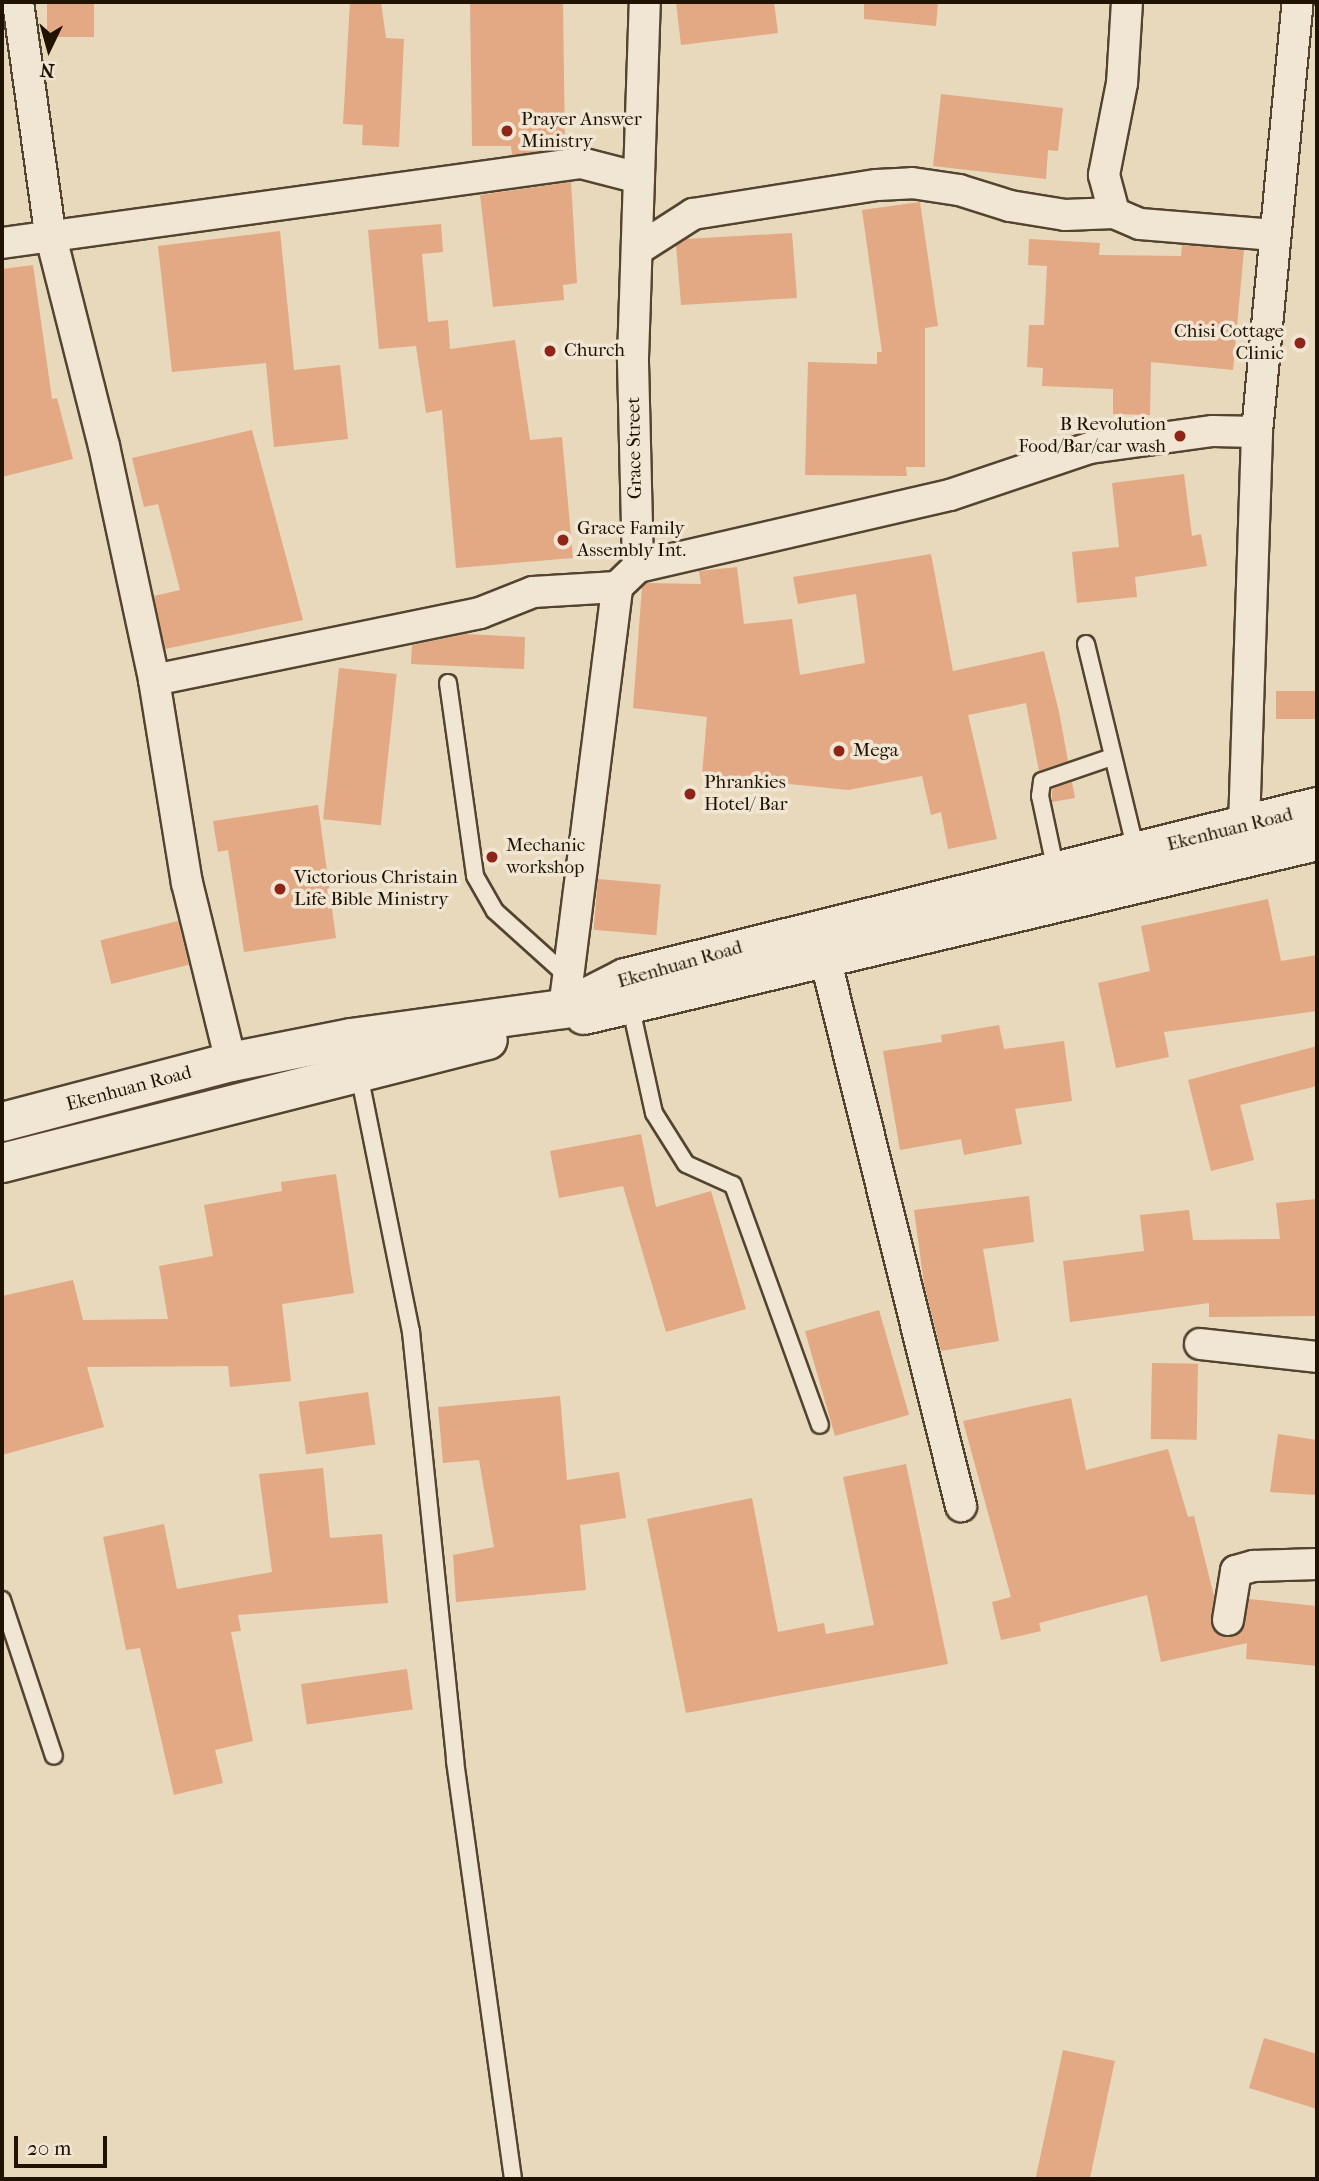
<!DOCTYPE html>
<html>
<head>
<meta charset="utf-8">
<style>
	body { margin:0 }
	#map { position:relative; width:1319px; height:2181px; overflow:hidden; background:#e8d8bc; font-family:"IM FELL French Canon",serif }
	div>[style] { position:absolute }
	.building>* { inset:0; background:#e2a984; transform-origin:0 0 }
	.roads { filter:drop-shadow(2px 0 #534430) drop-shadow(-2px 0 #534430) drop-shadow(0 2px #534430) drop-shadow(0 -2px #534430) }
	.service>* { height:16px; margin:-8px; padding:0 8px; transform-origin:8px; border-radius:8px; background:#f0e6d3 }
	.minor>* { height:30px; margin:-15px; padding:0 15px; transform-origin:15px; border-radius:15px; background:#f0e6d3 }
	.secondary>* { height:38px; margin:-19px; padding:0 19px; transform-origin:19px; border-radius:19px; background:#f0e6d3 }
	.dots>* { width:19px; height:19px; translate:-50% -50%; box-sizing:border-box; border:4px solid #f0e6d3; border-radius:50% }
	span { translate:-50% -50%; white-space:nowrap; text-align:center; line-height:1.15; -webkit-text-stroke:7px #f0e6d3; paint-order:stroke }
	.poi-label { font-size:19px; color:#211302 }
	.left { translate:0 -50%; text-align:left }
	.right { translate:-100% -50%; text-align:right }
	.street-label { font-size:19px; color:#211302 }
	.frame { position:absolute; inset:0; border:4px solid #211302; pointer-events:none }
	.north { position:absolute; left:14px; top:14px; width:70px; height:70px; -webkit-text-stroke:5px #f0e6d3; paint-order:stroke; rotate:185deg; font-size:19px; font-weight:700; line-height:28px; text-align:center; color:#211302 }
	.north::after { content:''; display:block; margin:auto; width:24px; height:32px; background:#211302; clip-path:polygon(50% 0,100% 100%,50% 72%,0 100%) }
	.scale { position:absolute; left:14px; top:2136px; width:93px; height:32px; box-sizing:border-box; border:4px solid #211302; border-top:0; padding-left:9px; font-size:21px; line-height:24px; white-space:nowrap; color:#211302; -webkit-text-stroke:5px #f0e6d3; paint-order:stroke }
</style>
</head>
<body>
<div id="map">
	<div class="building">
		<i style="left:47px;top:2px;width:47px;height:35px"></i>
		<i style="clip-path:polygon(350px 2px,381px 2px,386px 38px,404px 39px,399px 147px,362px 145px,363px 125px,343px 124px)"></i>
		<i style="clip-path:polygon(470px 2px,563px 2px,565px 148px,512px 155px,511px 146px,472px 146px)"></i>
		<i style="clip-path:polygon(676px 2px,774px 2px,778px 33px,681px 45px)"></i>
		<i style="clip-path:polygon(864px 2px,938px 2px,936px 26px,864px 19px)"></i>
		<i style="clip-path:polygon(941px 94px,1063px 108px,1058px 151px,1048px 150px,1046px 179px,933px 166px)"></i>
		<i style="clip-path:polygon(571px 182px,577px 283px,563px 285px,564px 300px,493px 307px,480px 195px)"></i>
		<i style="clip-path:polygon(920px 202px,938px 326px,925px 328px,925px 467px,906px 467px,907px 476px,805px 475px,808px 362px,877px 364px,877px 352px,882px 352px,862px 210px)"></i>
		<i style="clip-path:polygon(441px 224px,443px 252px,422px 254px,428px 322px,448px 320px,450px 349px,515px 340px,530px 440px,562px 437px,573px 558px,456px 568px,442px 410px,426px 413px,416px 346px,379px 349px,368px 230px)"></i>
		<i style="clip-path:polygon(280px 231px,294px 370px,340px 365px,348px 439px,274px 447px,266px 363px,172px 372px,158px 246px)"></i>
		<i style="clip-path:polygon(792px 233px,797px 298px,681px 305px,676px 245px,686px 239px)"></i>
		<i style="clip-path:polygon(1029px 239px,1100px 243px,1099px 255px,1181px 256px,1182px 245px,1244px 250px,1233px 370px,1151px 362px,1150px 415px,1113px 414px,1113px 389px,1042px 386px,1043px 368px,1027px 367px,1029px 325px,1044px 325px,1047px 266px,1028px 265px)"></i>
		<i style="clip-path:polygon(33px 265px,52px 399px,57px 398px,73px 459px,2px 477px,2px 269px)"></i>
		<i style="clip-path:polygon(252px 430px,303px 620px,165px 649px,154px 596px,180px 590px,158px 504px,144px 507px,132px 458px)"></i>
		<i style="clip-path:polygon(1184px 474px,1192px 536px,1201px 534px,1207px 566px,1135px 577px,1137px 597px,1077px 603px,1072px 552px,1119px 547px,1112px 483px)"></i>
		<i style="clip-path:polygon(931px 554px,953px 671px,1044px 651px,1059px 712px,1068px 761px,1039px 771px,1026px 703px,968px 715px,997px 839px,948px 849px,941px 812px,931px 815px,922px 776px,848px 790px,702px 775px,707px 717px,633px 708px,642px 587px,647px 583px,701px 584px,699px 571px,737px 567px,744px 624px,792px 619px,800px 675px,865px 663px,856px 594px,798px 604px,793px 577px)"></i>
		<i style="clip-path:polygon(466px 634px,525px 637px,524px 669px,411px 664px,412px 645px)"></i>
		<i style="left:339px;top:668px;width:58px;height:152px;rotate:6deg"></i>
		<i style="left:1317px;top:691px;width:28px;height:41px;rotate:90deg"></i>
		<i style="clip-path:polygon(1072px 782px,1075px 798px,1052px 802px,1052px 789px)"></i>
		<i style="clip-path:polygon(318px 805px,336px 938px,244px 952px,228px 850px,218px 852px,213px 821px)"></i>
		<i style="left:598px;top:879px;width:63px;height:51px;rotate:5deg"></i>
		<i style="clip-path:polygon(1268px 899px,1281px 961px,1317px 955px,1317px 1011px,1164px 1032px,1169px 1057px,1116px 1068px,1098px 983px,1150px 971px,1141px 926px)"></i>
		<i style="left:178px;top:921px;width:45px;height:80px;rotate:76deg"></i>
		<i style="clip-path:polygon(999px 1025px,1004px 1049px,1064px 1041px,1072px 1101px,1015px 1109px,1022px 1144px,964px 1155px,961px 1139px,900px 1150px,883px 1051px,942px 1042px,941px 1035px)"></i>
		<i style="clip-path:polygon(1317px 1046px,1317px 1086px,1240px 1105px,1254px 1160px,1211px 1171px,1188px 1080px)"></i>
		<i style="clip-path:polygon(641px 1134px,656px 1207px,711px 1191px,746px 1309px,666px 1332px,623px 1186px,559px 1198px,550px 1151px)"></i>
		<i style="clip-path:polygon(336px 1174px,354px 1293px,282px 1304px,291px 1381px,230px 1387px,228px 1366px,87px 1367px,104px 1427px,2px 1455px,2px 1296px,73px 1280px,83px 1320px,168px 1319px,159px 1266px,213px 1256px,204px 1205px,282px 1191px,281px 1182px)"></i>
		<i style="clip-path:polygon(1029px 1196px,1034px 1242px,983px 1249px,999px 1341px,941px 1351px,924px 1284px,914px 1210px)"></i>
		<i style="clip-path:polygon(1317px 1199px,1317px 1316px,1209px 1317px,1209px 1303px,1070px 1322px,1063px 1261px,1144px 1251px,1140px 1215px,1189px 1210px,1193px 1240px,1280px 1239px,1276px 1203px)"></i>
		<i style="left:879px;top:1310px;width:109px;height:77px;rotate:74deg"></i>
		<i style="left:1152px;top:1363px;width:46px;height:76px;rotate:1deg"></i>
		<i style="left:368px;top:1392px;width:53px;height:70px;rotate:82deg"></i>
		<i style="clip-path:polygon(560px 1396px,567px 1480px,619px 1472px,626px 1518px,580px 1525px,586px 1590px,456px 1602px,453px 1555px,494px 1547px,479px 1460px,443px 1463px,438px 1407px)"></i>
		<i style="clip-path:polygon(1071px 1398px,1086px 1470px,1168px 1449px,1188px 1517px,1194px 1516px,1214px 1596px,1211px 1618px,1216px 1633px,1226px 1637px,1241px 1632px,1249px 1599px,1317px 1606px,1317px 1666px,1246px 1659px,1247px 1643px,1161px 1662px,1147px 1595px,1039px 1623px,1041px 1631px,1001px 1640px,992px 1602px,1011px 1597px,963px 1421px)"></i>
		<i style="clip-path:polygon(1278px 1434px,1317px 1440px,1317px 1495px,1270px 1492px)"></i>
		<i style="clip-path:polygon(906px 1464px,948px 1664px,686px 1713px,647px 1519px,752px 1498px,778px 1632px,824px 1623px,826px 1634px,874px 1625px,843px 1477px)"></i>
		<i style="clip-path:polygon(323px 1468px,330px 1538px,382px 1534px,388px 1603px,238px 1615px,241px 1631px,231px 1632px,253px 1741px,215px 1750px,223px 1783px,174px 1795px,140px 1648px,126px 1650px,103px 1537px,164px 1524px,177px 1589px,272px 1572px,259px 1474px)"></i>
		<i style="left:407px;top:1669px;width:41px;height:107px;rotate:82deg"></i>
		<i style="clip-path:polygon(1264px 2038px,1317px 2054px,1317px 2109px,1249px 2088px)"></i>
		<i style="left:1063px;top:2050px;width:53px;height:132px;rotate:12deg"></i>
	</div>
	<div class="roads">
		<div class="service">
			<i style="left:1086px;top:644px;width:213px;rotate:76.4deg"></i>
			<i style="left:448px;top:683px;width:195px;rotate:82deg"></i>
			<i style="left:475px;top:876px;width:40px;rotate:60.3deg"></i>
			<i style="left:495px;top:911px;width:96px;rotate:42deg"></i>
			<i style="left:1056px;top:871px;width:77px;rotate:-102deg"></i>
			<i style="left:1040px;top:796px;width:15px;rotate:-82deg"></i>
			<i style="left:1042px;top:781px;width:74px;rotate:-18.9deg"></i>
			<i style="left:630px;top:1004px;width:112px;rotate:77.6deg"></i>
			<i style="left:654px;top:1113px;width:60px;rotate:57.9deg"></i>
			<i style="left:686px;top:1164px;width:51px;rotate:24.1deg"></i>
			<i style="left:733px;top:1185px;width:255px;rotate:70.1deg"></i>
			<i style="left:359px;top:1074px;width:263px;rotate:78.6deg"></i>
			<i style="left:411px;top:1332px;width:431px;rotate:84.1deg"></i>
			<i style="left:455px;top:1761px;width:422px;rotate:82.1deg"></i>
			<i style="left:2px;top:1600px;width:164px;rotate:71.6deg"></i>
		</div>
		<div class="minor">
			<i style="left:18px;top:2px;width:233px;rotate:82.1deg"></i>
			<i style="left:50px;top:233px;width:220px;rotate:75.8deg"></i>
			<i style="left:104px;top:446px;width:239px;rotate:77.9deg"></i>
			<i style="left:154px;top:680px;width:206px;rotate:80.8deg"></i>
			<i style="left:187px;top:883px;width:184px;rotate:76.2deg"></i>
			<i style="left:1127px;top:2px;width:81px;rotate:93.5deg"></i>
			<i style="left:1122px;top:83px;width:94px;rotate:101.1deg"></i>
			<i style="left:1104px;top:175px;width:39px;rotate:75deg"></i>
			<i style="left:1114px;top:213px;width:28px;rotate:23deg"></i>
			<i style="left:1140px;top:224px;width:135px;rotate:4.7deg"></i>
			<i style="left:2px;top:243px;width:585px;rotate:-7.87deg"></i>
			<i style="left:581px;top:163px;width:60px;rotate:14.5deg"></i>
			<i style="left:637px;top:250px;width:67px;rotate:-32.7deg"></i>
			<i style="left:693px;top:214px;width:186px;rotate:-9deg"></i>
			<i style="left:877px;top:185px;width:35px;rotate:-3deg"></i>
			<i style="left:912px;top:183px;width:48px;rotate:8.5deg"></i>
			<i style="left:959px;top:190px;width:53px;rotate:17.4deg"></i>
			<i style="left:1010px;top:206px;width:56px;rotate:9.3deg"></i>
			<i style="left:1065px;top:215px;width:49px;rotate:-2.3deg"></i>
			<i style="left:638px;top:567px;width:320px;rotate:-13deg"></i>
			<i style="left:950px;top:495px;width:148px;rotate:-18.6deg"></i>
			<i style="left:1090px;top:448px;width:124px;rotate:-7.9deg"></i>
			<i style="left:1213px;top:431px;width:44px;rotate:1.3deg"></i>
			<i style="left:154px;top:680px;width:333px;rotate:-11.6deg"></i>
			<i style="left:480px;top:613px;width:57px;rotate:-21.6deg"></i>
			<i style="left:533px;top:592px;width:84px;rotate:-3.4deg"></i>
			<i style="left:1244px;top:826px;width:394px;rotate:-88.1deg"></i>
			<i style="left:1257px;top:432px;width:432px;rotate:-84.6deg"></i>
			<i style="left:825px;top:958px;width:565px;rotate:76.06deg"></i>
			<i style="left:564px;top:1009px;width:425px;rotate:-82.8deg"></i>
			<i style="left:617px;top:587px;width:29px;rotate:-44deg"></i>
			<i style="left:638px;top:567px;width:209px;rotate:-91.4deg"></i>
			<i style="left:633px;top:358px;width:356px;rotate:-88.1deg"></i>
			<i style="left:1200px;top:1344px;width:118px;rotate:6.3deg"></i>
			<i style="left:1228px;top:1620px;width:50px;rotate:-80.7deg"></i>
			<i style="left:1236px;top:1571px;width:19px;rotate:-16deg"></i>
			<i style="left:1254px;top:1566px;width:63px;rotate:-1.8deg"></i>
		</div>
		<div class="secondary">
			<i style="left:584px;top:1015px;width:753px;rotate:-13.35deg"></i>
			<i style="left:2px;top:1122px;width:237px;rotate:-14.7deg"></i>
			<i style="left:231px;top:1062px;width:122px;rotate:-11.3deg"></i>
			<i style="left:351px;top:1038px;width:215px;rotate:-7.8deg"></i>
			<i style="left:564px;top:1009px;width:68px;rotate:-26.9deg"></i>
			<i style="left:625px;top:978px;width:713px;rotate:-13.88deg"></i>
			<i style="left:2px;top:1163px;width:501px;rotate:-14.2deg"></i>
		</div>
	</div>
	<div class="dots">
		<i style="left:507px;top:131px;background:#8f2418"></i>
		<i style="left:1300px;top:343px;background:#8f2418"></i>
		<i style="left:550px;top:351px;background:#8f2418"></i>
		<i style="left:1180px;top:436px;background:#8f2418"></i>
		<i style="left:563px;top:540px;background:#8f2418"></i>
		<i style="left:839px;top:751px;background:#8f2418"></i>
		<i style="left:690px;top:794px;background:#8f2418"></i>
		<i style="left:492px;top:857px;background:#8f2418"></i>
		<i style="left:280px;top:889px;background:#8f2418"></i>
	</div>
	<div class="poi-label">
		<span class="left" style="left:521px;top:131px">Prayer Answer<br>Ministry</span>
		<span class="right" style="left:1284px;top:343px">Chisi Cottage<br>Clinic</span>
		<span class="left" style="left:564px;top:351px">Church</span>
		<span class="right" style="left:1166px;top:436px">B Revolution<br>Food/Bar/car wash</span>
		<span class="left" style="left:577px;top:540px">Grace Family<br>Assembly Int.</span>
		<span class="left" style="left:853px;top:751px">Mega</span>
		<span class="left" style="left:704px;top:794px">Phrankies<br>Hotel/ Bar</span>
		<span class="left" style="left:506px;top:857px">Mechanic<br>workshop</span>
		<span class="left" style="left:294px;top:889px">Victorious Christain<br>Life Bible Ministry</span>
	</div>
	<div class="street-label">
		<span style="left:635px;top:448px;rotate:-91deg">Grace Street</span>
		<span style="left:1230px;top:830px;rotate:-14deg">Ekenhuan Road</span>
		<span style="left:680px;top:965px;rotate:-16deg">Ekenhuan Road</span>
		<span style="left:129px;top:1089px;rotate:-15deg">Ekenhuan Road</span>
	</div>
	<div class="frame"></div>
	<div class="north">N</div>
	<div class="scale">20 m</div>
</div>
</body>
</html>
